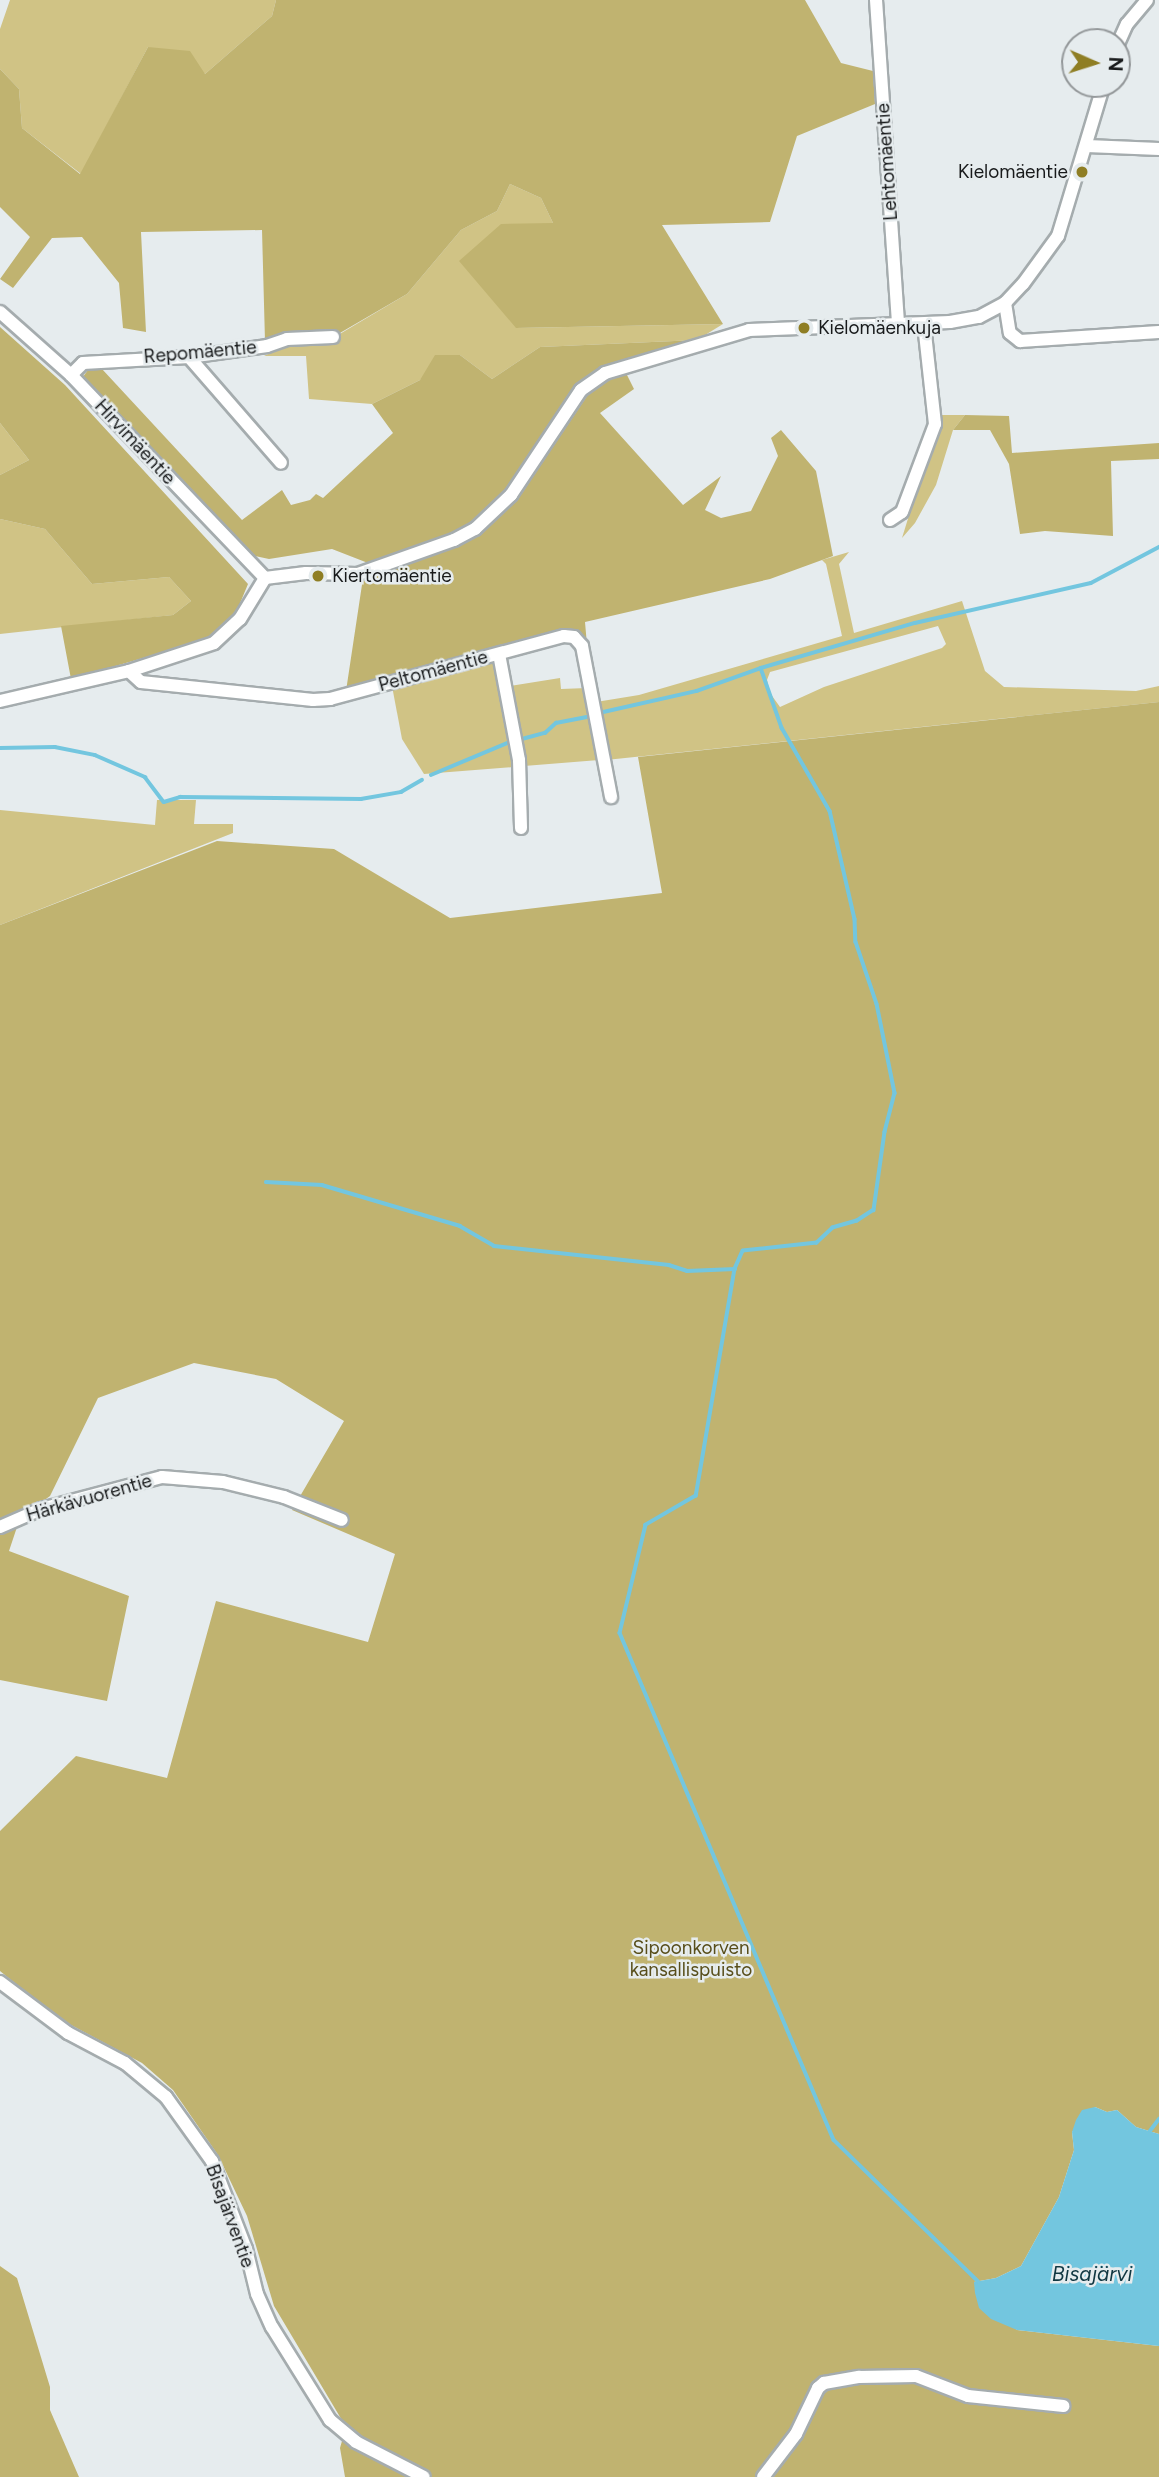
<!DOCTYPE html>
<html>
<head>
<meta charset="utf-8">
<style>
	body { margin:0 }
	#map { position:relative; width:1159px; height:2477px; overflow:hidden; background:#e6ecee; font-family:Figtree,sans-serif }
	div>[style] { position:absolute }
	.green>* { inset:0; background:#d0c385 }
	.forest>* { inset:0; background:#c0b370 }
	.water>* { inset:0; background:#73c6df }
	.stream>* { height:3.5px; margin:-1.75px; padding:0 1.75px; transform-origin:1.75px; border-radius:1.75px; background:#73c6df }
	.roads { filter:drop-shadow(2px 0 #a5acae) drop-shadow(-2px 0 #a5acae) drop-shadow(0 2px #a5acae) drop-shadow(0 -2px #a5acae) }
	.minor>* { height:12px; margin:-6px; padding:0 6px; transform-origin:6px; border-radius:6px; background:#fff }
	.dots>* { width:19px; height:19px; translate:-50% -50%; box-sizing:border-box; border:4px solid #e6ecee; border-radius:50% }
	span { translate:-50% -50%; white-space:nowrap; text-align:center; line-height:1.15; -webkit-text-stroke:5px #e6ecee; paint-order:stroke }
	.street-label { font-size:19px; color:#181a1b }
	.poi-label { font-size:19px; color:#181a1b }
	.right { translate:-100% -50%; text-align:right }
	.left { translate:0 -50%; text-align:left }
	.park-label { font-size:19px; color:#584e1b }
	.water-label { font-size:21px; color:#103742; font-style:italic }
	.north { position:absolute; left:1061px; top:28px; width:70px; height:70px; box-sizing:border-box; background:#e6ecee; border:2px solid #94989a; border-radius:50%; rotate:93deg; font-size:19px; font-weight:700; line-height:28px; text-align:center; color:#181a1b }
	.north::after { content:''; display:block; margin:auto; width:24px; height:32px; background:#8f7e24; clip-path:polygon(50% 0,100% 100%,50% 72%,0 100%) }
</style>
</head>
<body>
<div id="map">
	<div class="green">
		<i style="clip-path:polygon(10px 0,276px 0,272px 16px,205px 74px,148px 47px,81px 174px,22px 128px,19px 89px,0 69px,0 29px)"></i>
		<i style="clip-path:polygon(510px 184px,541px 198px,553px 223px,516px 328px,723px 324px,697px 340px,540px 347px,492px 379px,460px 355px,420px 380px,372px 404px,309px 399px,306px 356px,264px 356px,287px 345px,333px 338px,407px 294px,461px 230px,497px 211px)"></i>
		<i style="clip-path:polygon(940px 415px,965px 415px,953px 430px,936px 485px,915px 523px,902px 538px)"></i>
		<i style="clip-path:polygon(0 423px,29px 460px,0 475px)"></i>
		<i style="clip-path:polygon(0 519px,45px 529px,92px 584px,169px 577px,191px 601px,173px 615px,0 634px)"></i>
		<i style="clip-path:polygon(evenodd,849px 552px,839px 564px,854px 633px,962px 601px,985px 671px,1004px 687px,1136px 691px,1159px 686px,1159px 702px,606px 760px,596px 702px,639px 695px,842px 636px,826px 564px,822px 560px,849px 552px,938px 626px,946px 644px,942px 648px,824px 687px,780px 707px,770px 693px,767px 680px,770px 672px,938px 626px)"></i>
		<i style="clip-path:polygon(496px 659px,514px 767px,424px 774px,402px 739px,392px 686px)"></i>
		<i style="clip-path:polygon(560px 678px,561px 689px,587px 688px,599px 760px,524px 766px,510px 686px)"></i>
		<i style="clip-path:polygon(157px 800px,196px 800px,194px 824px,233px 824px,233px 833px,0 925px,0 810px,155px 825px)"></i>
	</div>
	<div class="forest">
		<i style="clip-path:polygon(276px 0,805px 0,841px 63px,873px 71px,875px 104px,797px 136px,770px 222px,662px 225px,723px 324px,516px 328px,459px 261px,501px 224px,553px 223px,541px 198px,510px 184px,497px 211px,461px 230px,407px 294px,333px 337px,265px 341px,262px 230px,141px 232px,146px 332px,123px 328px,119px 283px,82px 237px,52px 238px,13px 288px,0 279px,30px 237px,0 207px,0 69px,19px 89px,22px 128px,80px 174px,148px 47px,190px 51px,205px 74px,272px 16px)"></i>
		<i style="clip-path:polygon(0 327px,65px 385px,248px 584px,236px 613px,208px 639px,71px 679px,61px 626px,173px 615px,191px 601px,169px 577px,92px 584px,45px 529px,0 519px,0 475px,29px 460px,0 423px)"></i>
		<i style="clip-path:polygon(697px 340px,603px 367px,583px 380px,506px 490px,464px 528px,422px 548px,368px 563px,332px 549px,269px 559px,255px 556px,82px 378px,88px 370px,102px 369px,242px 520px,282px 490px,291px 505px,310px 500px,316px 494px,323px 498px,393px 433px,372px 404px,420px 380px,435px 355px,460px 355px,492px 379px,540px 347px)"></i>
		<i style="clip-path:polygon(626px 373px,634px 389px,600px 413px,683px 505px,721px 476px,705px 510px,721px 518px,751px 511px,778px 456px,771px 438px,781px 430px,816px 471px,833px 556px,770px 579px,585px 622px,587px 645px,576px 633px,346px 691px,363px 578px,478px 531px,520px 496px,593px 387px,610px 374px)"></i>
		<i style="clip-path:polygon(965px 415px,1009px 416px,1012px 453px,1159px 443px,1159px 459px,1111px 461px,1113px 536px,1045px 531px,1020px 534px,1009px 464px,990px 430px,953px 430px)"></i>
		<i style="clip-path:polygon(1159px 702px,1159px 2134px,1136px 2127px,1117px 2110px,1107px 2112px,1095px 2107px,1072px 2132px,1074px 2150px,1059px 2197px,1021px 2266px,996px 2278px,974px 2282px,1017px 2330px,1159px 2346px,1159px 2477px,345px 2477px,340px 2448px,346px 2427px,274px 2306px,247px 2216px,218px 2155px,173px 2090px,142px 2063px,58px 2018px,0 1971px,0 1831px,76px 1756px,167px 1778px,216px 1601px,368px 1642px,395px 1554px,292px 1510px,344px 1421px,276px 1379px,194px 1363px,98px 1398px,50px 1496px,20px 1518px,9px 1551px,129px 1596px,107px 1701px,0 1680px,0 925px,217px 841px,334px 849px,450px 918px,662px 893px,638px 757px)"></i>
		<i style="clip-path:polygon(0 2266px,17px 2278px,50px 2387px,50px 2410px,79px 2477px,0 2477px)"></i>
	</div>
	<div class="water">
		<i style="clip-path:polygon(1095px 2107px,1107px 2112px,1117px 2110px,1136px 2127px,1159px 2134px,1159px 2346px,1017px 2330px,991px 2319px,979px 2308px,975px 2293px,974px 2282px,996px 2278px,1021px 2266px,1059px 2197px,1074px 2150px,1072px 2132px,1076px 2120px,1082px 2110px)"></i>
	</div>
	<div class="stream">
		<i style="left:761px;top:668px;width:64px;rotate:70.7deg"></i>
		<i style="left:782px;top:728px;width:96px;rotate:60deg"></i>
		<i style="left:830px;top:811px;width:111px;rotate:77deg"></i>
		<i style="left:855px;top:919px;width:23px;rotate:88deg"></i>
		<i style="left:856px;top:942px;width:65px;rotate:71.3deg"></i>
		<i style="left:877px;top:1004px;width:91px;rotate:78.6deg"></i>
		<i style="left:895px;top:1093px;width:40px;rotate:104.4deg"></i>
		<i style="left:885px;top:1132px;width:79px;rotate:98deg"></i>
		<i style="left:874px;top:1210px;width:20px;rotate:147deg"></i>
		<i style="left:857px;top:1221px;width:25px;rotate:164deg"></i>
		<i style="left:833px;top:1228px;width:22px;rotate:137deg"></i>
		<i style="left:817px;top:1243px;width:74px;rotate:173.8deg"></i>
		<i style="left:743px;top:1251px;width:20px;rotate:114deg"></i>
		<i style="left:735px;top:1269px;width:230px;rotate:99.7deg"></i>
		<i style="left:696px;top:1496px;width:58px;rotate:149.9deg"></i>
		<i style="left:646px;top:1525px;width:111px;rotate:103.5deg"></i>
		<i style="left:620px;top:1633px;width:550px;rotate:67.12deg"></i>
		<i style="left:834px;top:2140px;width:202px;rotate:44.4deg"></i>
		<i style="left:599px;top:713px;width:100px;rotate:-12.7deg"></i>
		<i style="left:697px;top:691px;width:68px;rotate:-19.8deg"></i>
		<i style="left:761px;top:668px;width:160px;rotate:-16.3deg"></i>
		<i style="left:915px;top:623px;width:180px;rotate:-12.8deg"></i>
		<i style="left:1091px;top:583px;width:77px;rotate:-27.9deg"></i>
		<i style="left:522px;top:739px;width:24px;rotate:-15deg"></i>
		<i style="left:545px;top:733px;width:15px;rotate:-42deg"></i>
		<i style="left:556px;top:723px;width:31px;rotate:-11deg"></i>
		<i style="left:0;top:748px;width:55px;rotate:-1deg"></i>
		<i style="left:55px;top:747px;width:41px;rotate:11.3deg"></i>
		<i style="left:95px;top:755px;width:55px;rotate:23.7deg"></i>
		<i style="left:145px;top:777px;width:31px;rotate:53deg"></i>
		<i style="left:164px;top:802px;width:17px;rotate:-17deg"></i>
		<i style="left:180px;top:797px;width:181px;rotate:0.6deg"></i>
		<i style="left:361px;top:799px;width:41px;rotate:-9.9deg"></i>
		<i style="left:401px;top:792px;width:24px;rotate:-30deg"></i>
		<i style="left:431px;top:775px;width:86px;rotate:-22.7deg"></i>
		<i style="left:266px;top:1182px;width:56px;rotate:3.1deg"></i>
		<i style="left:322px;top:1185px;width:144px;rotate:16.5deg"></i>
		<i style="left:460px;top:1226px;width:39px;rotate:30deg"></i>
		<i style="left:494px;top:1246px;width:176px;rotate:6.2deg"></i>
		<i style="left:669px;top:1265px;width:19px;rotate:18deg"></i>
		<i style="left:687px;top:1271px;width:48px;rotate:-2.4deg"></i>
		<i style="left:1150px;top:2131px;width:15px;rotate:-53deg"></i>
	</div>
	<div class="roads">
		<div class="minor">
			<i style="left:876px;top:0;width:325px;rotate:86.1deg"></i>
			<i style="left:1117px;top:46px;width:24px;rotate:-66deg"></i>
			<i style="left:1127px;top:24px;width:31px;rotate:-50deg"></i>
			<i style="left:1087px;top:146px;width:72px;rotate:2.4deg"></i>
			<i style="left:1005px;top:303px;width:30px;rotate:81deg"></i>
			<i style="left:1010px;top:333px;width:13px;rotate:39deg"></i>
			<i style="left:1020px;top:341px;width:139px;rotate:-3.7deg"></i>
			<i style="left:0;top:312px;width:95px;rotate:41.6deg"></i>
			<i style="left:71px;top:375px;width:281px;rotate:46.3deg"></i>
			<i style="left:189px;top:357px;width:140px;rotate:49deg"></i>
			<i style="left:71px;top:375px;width:17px;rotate:-45deg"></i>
			<i style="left:83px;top:363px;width:106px;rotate:-3.2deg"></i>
			<i style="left:189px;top:357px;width:79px;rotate:-8deg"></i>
			<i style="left:267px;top:346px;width:21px;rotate:-19deg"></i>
			<i style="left:287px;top:339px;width:46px;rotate:-2.5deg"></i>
			<i style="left:890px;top:520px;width:14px;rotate:-34deg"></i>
			<i style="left:902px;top:512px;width:94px;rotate:-69.4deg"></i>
			<i style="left:935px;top:424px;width:101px;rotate:-96.3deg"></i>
			<i style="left:499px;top:654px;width:108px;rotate:79.3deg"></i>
			<i style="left:519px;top:760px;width:68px;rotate:88.3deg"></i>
			<i style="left:129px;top:671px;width:16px;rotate:43deg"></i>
			<i style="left:141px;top:682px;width:173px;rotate:6deg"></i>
			<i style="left:313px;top:700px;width:17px;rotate:-3deg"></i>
			<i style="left:330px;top:699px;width:242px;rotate:-15.1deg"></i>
			<i style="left:564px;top:636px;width:10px;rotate:6deg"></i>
			<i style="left:574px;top:637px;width:12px;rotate:48deg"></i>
			<i style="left:582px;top:646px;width:154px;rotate:79.1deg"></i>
			<i style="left:0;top:701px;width:132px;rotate:-13.1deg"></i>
			<i style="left:129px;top:671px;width:89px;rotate:-18.2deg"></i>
			<i style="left:214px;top:643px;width:35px;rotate:-43deg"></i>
			<i style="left:240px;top:619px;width:48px;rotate:-58.6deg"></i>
			<i style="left:265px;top:578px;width:41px;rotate:-7deg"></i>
			<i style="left:306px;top:573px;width:52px;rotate:1.1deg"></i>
			<i style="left:358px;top:574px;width:102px;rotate:-19.5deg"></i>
			<i style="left:454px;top:540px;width:24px;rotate:-28deg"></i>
			<i style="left:475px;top:529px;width:50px;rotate:-43.4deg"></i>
			<i style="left:511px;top:495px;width:126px;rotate:-56.3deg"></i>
			<i style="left:581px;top:390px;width:29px;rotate:-35deg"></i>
			<i style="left:605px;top:373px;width:150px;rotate:-16.6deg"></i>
			<i style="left:749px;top:330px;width:201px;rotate:-2.3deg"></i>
			<i style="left:950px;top:322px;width:29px;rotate:-10deg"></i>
			<i style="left:979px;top:317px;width:30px;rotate:-28deg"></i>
			<i style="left:1005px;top:303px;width:26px;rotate:-47deg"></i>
			<i style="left:1023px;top:284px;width:59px;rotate:-53.9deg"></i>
			<i style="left:1058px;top:236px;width:159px;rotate:-73.2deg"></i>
			<i style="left:0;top:1527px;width:45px;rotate:-23.7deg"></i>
			<i style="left:41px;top:1509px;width:125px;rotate:-14.8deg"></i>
			<i style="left:162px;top:1477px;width:61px;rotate:4.7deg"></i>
			<i style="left:223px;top:1482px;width:63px;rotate:13.8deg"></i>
			<i style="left:284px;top:1497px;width:62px;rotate:21.6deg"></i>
			<i style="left:0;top:1982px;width:85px;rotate:36.9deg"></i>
			<i style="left:68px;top:2033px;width:64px;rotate:27.8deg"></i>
			<i style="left:125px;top:2063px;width:53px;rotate:39.7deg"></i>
			<i style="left:166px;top:2097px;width:79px;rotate:54.3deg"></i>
			<i style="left:212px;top:2161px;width:94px;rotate:68.9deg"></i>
			<i style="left:246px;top:2249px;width:46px;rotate:76.3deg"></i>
			<i style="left:257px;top:2294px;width:36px;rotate:66deg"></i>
			<i style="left:272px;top:2327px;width:110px;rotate:58.1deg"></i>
			<i style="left:330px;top:2420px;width:34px;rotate:40deg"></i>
			<i style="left:356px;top:2442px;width:76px;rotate:27.2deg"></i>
			<i style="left:763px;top:2477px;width:54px;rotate:-52.5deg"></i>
			<i style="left:796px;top:2434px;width:51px;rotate:-64.4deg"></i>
			<i style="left:818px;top:2388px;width:8px;rotate:-40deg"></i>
			<i style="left:824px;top:2383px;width:36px;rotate:-10deg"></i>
			<i style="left:859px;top:2377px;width:57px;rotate:-1deg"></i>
			<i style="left:916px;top:2376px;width:56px;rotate:21deg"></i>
			<i style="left:968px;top:2396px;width:96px;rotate:6deg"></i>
		</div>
	</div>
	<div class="dots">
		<i style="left:1082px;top:172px;background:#8f7e24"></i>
		<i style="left:804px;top:328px;background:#8f7e24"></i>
		<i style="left:318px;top:576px;background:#8f7e24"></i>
	</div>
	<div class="street-label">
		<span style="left:887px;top:162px;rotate:-94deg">Lehtomäentie</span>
		<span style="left:200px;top:352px;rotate:-5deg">Repomäentie</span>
		<span style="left:135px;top:442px;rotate:47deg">Hirvimäentie</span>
		<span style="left:433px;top:671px;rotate:-15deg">Peltomäentie</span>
		<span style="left:89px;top:1498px;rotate:-16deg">Härkävuorentie</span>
		<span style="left:230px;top:2216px;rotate:70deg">Bisajärventie</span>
	</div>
	<div class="poi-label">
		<span class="right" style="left:1068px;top:172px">Kielomäentie</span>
		<span class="left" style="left:818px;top:328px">Kielomäenkuja</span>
		<span class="left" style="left:332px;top:576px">Kiertomäentie</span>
	</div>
	<div class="park-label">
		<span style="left:691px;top:1959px">Sipoonkorven<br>kansallispuisto</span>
	</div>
	<div class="water-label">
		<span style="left:1092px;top:2274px">Bisajärvi</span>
	</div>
	<div class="north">N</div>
</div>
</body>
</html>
